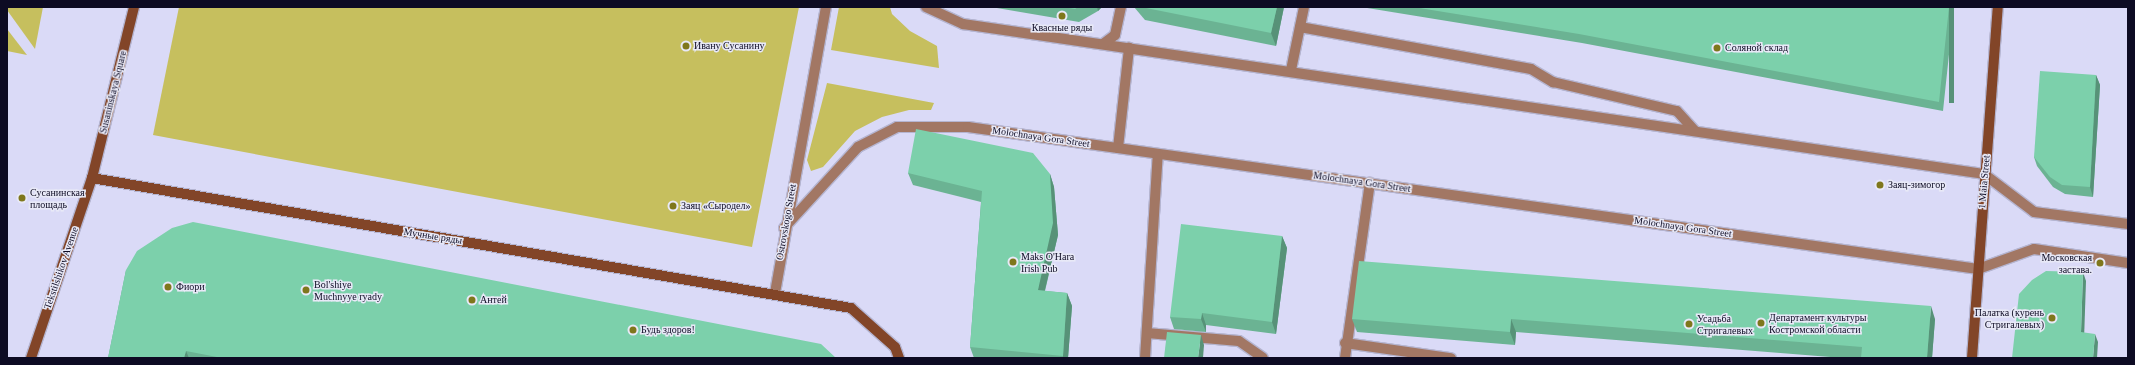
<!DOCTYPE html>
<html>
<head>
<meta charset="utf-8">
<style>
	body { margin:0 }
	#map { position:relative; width:2135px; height:365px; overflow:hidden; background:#dadaf7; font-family:"Times New Roman",serif }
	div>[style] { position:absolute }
	.green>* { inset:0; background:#c6bf5e }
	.roads { filter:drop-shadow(1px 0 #b5b5d1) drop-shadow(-1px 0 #b5b5d1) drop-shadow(0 1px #b5b5d1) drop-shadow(0 -1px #b5b5d1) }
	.lane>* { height:10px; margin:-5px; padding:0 5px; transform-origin:5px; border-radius:5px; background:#a27764 }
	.street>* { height:10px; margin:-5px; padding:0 5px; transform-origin:5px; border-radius:5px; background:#a27764 }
	.secondary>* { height:10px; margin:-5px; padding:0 5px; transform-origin:5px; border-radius:5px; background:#824528 }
	.wall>* { inset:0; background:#6bb393 }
	.shaded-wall>* { inset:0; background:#579278; transform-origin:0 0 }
	.building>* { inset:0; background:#7cd0ab }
	.dots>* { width:11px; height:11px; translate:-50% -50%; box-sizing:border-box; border:2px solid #e8e9f7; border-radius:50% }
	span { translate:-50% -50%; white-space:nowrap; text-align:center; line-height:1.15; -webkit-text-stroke:3px #e8e9f7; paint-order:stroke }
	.poi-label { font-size:10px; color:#0d0b23 }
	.left { translate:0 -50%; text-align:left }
	.right { translate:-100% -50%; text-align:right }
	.street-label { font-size:10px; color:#0d0b23 }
	.frame { position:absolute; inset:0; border:8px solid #0d0b23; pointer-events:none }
</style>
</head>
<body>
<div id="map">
	<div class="green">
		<i style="clip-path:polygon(7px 7px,43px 7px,35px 49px,7px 10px)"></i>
		<i style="clip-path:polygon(179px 7px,799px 7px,752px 247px,153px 135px)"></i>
		<i style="clip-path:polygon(839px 7px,890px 7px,892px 14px,910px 31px,937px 46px,939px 68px,831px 50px)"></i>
		<i style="clip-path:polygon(7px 29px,27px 55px,7px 51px)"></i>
		<i style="clip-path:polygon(827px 83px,934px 103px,931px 110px,909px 110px,882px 117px,855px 131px,823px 167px,811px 171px,807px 160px)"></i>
	</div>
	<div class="roads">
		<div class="lane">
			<i style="left:1300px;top:27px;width:235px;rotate:10.3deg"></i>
			<i style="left:1531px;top:69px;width:26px;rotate:31deg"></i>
			<i style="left:1553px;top:82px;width:127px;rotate:13.2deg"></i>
			<i style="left:1677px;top:111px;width:27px;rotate:48deg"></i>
			<i style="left:1291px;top:70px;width:64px;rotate:-78.3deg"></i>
			<i style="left:1984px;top:174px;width:63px;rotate:37.2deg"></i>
			<i style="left:2034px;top:212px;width:95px;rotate:7.3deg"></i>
			<i style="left:1978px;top:269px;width:59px;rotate:-19.7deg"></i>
			<i style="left:2034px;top:249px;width:95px;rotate:8.5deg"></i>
			<i style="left:1147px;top:333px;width:92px;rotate:5deg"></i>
			<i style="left:1239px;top:341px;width:29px;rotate:35deg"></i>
			<i style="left:1345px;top:343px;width:107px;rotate:8.1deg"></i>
			<i style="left:1345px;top:358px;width:177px;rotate:-81.9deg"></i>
		</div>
		<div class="street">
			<i style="left:926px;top:7px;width:41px;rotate:24.7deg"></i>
			<i style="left:963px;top:24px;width:1032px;rotate:8.36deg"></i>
			<i style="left:1103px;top:44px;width:15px;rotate:-37deg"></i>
			<i style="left:1115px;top:35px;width:29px;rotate:-78deg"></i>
			<i style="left:1118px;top:148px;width:101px;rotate:-83.7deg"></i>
			<i style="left:784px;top:228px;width:110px;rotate:-47.6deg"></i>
			<i style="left:858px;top:147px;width:44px;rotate:-27.1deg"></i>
			<i style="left:897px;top:127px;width:71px"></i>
			<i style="left:968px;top:127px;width:1020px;rotate:8deg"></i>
			<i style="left:775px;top:293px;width:291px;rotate:-79.9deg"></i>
			<i style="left:1145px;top:358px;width:204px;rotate:-86.4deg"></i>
		</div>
		<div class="secondary">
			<i style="left:92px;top:178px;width:770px;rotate:9.72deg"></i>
			<i style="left:851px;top:308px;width:59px;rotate:41.6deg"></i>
			<i style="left:895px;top:347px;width:12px;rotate:70deg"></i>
			<i style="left:31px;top:358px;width:190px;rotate:-71.3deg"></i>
			<i style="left:92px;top:178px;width:176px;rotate:-76.2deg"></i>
			<i style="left:1972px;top:358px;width:352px;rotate:-85.8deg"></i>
		</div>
	</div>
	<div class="wall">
		<i style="clip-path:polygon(991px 7px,1102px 7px,1098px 11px,1079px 22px)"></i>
		<i style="clip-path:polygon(1134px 7px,1284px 7px,1276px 46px,1145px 20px)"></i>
		<i style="clip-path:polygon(1361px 7px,1954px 7px,1943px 111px,1582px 43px)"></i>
		<i style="clip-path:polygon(2096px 75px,2100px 85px,2093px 197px,2065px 194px,2053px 187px,2037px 166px,2034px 157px)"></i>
		<i style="clip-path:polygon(908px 173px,1050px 174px,1054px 187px,1058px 235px,1045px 291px,1067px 293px,1072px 306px,1068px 358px,974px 358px,970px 347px,981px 202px,913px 185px)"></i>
		<i style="clip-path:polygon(1282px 236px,1287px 248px,1276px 334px,1206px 325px,1206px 332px,1174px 329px,1170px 317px)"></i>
		<i style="clip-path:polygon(126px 270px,836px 358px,108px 358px)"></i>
		<i style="clip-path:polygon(1352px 319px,1935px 319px,1932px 358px,1843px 358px,1516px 332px,1515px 345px,1357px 332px)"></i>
	</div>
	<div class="shaded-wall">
		<i style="clip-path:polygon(1097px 7px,1102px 7px,1098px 11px)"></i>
		<i style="clip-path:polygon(1277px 7px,1284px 7px,1276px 46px,1271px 33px)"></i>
		<i style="left:1949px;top:7px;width:5px;height:96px"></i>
		<i style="clip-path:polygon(2096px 75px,2100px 85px,2093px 197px,2090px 187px)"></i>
		<i style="clip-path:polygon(1050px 174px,1054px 187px,1058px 235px,1042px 302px,1038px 290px)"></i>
		<i style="clip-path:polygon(1282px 236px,1287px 248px,1276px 334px,1272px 322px)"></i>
		<i style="clip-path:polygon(2083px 272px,2086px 281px,2084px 340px,2081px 332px)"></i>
		<i style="clip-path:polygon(1067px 293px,1072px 306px,1068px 358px,1063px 358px,1063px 356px)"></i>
		<i style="clip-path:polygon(1931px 306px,1935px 319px,1932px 358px,1927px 358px)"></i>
		<i style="clip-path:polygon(1202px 313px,1206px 325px,1206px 332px,1201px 319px)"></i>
		<i style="clip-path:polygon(1511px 319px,1516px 332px,1515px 345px,1510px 332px)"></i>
		<i style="clip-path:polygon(2095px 334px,2098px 342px,2097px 358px,2093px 358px)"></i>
		<i style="clip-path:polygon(1201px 335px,1204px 345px,1203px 358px,1198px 358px)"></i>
		<i style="clip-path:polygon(186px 351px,189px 358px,184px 358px)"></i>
	</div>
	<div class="building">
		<i style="clip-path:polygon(1063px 7px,1078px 7px,1075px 9px)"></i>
		<i style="clip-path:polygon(1141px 7px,1277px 7px,1271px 33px)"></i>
		<i style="clip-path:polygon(1413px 7px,1949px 7px,1939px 102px,1579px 34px)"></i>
		<i style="clip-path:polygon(2040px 71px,2096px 75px,2090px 187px,2062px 185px,2050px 177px,2034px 157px)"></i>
		<i style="clip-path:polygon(916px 129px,1033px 153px,1050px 174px,1053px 223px,1038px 290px,1067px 293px,1063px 356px,970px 347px,982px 191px,908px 173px)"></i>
		<i style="clip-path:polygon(193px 222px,821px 344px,836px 358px,222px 358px,186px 351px,184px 358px,108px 358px,126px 270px,137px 251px,172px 228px)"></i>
		<i style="clip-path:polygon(1181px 224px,1282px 236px,1272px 322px,1202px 313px,1201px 319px,1170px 317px)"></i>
		<i style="clip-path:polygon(1359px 261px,1931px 306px,1927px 358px,1861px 358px,1862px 347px,1511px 319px,1510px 332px,1352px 319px)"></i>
		<i style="clip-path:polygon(2046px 271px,2083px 272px,2081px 332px,2095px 334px,2093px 358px,2012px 358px,2019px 294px,2032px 280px)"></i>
		<i style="clip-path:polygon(1167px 332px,1201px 335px,1198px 358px,1164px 358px)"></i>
	</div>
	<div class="dots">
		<i style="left:1062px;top:16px;background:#7f771c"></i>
		<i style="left:686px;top:46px;background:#7f771c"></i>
		<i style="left:1717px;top:48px;background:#7f771c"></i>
		<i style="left:1880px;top:185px;background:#7f771c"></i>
		<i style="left:22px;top:198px;background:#7f771c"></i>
		<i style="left:673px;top:206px;background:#7f771c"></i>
		<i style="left:1013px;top:262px;background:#7f771c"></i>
		<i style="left:2100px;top:263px;background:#7f771c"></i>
		<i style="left:168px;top:287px;background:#7f771c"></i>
		<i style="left:306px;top:290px;background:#7f771c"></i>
		<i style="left:472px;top:300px;background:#7f771c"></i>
		<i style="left:2052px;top:318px;background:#7f771c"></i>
		<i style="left:1761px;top:323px;background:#7f771c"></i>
		<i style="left:1689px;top:324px;background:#7f771c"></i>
		<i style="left:633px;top:330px;background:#7f771c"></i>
	</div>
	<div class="poi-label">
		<span style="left:1062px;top:28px">Квасные ряды</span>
		<span class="left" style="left:694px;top:46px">Ивану Сусанину</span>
		<span class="left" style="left:1725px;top:48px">Соляной склад</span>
		<span class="left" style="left:1888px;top:185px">Заяц-зимогор</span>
		<span class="left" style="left:30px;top:198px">Сусанинская<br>площадь</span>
		<span class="left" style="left:681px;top:206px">Заяц «Сыродел»</span>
		<span class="left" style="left:1021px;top:262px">Maks O'Hara<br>Irish Pub</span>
		<span class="right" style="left:2092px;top:263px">Московская<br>застава.</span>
		<span class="left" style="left:314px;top:290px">Bol'shiye<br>Muchnyye ryady</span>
		<span class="left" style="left:176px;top:287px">Фиори</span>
		<span class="left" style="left:480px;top:300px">Антей</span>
		<span class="right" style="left:2044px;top:318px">Палатка (курень<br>Стригалевых)</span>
		<span class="left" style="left:1769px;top:323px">Департамент культуры<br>Костромской области</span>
		<span class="left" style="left:1697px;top:324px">Усадьба<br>Стригалевых</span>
		<span class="left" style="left:641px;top:330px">Будь здоров!</span>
	</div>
	<div class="street-label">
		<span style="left:113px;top:92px;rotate:-76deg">Susaninskaya Square</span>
		<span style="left:1041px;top:137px;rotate:8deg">Molochnaya Gora Street</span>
		<span style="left:1362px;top:182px;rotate:8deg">Molochnaya Gora Street</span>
		<span style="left:1984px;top:182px;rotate:-85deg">1 Maia Street</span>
		<span style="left:786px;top:222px;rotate:-80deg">Ostrovskogo Street</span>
		<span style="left:1683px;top:227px;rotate:8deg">Molochnaya Gora Street</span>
		<span style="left:433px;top:236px;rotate:9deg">Мучные ряды</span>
		<span style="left:61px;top:268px;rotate:-71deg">Tekstilshikov Avenue</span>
	</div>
	<div class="frame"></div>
</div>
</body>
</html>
